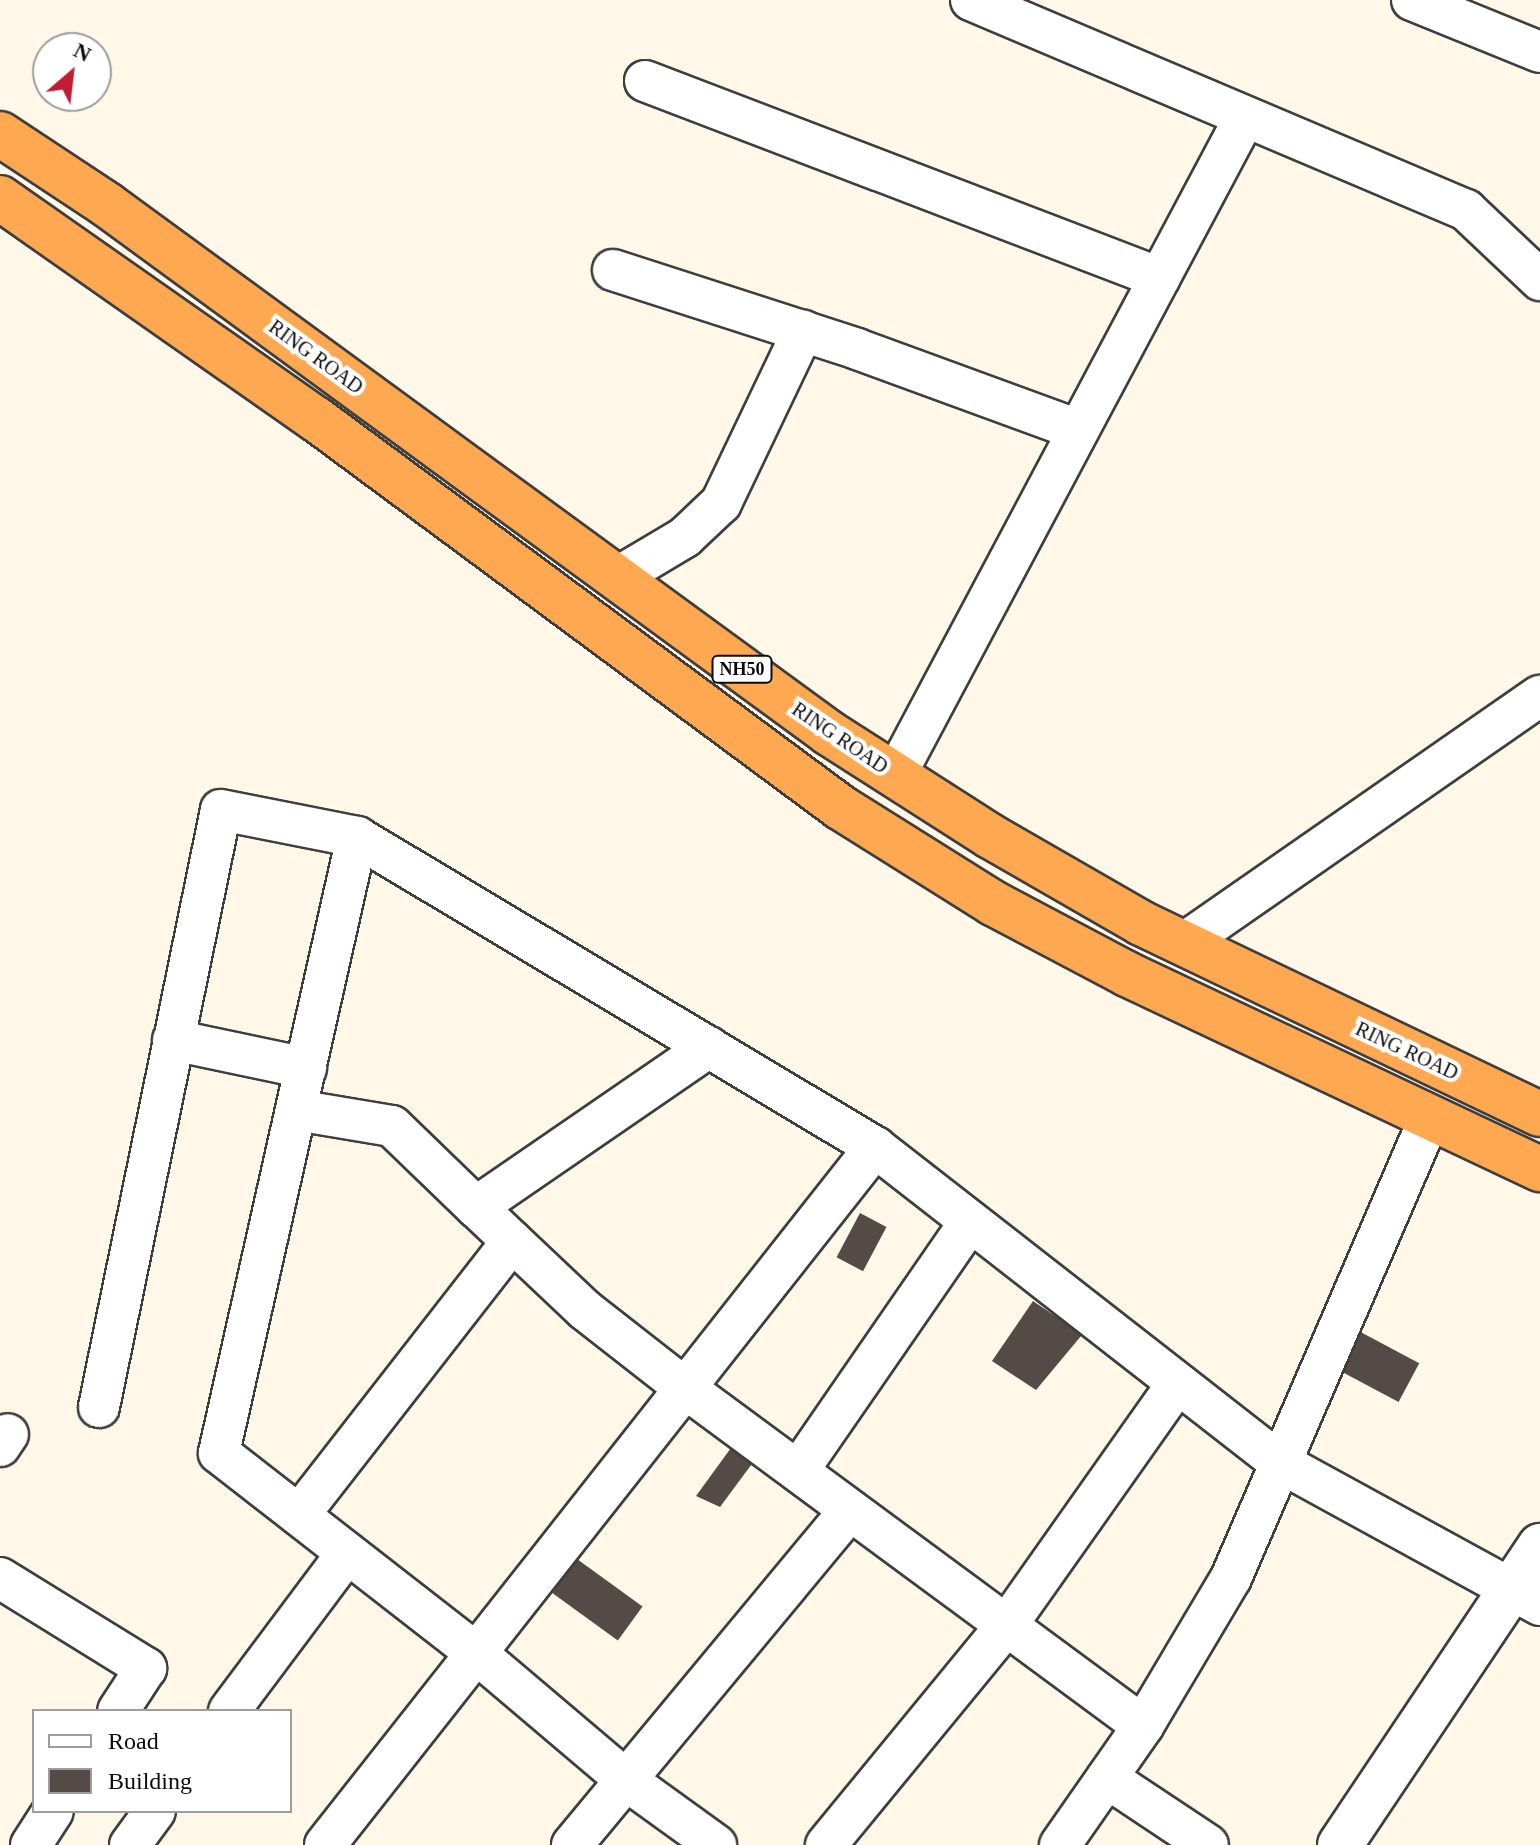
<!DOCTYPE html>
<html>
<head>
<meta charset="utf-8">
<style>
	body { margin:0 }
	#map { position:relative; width:1540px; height:1845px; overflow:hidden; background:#fff8e9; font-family:"Times New Roman",serif }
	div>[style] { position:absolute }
	.building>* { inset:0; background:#544b47; transform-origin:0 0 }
	.roads { filter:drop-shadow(2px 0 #3e3e3e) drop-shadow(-2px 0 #3e3e3e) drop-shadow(0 2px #3e3e3e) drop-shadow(0 -2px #3e3e3e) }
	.minor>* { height:40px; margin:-20px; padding:0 20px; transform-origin:20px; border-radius:20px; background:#fff }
	.tertiary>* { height:44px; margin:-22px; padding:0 22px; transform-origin:22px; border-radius:22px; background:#fff }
	.trunk>* { height:44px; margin:-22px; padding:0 22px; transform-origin:22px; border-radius:22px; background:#fea851 }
	span { translate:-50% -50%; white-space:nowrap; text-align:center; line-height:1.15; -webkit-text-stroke:8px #fff; paint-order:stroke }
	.shield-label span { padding:2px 6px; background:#fff; border:2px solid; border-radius:6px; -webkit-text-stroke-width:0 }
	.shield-label { font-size:18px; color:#0b0b0b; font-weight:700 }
	.street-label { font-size:20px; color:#0b0b0b }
	.legend { position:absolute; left:32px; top:1709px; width:260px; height:104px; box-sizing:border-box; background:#fff; border:2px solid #9d9d9d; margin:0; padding:10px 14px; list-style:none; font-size:24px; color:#0b0b0b }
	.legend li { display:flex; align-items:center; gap:16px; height:40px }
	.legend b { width:40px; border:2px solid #9d9d9d }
	.north { position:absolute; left:32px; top:32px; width:80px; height:80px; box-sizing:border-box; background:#fff; border:2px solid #9d9d9d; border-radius:50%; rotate:28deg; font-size:22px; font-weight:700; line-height:32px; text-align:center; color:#0b0b0b }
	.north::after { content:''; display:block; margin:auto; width:28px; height:36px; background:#c21c34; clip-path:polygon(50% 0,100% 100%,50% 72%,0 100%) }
</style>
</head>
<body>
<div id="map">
	<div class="building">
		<i style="left:860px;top:1213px;width:30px;height:50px;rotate:28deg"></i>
		<i style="clip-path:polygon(1033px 1301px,1055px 1316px,1064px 1302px,1091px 1324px,1036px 1390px,992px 1361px)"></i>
		<i style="left:1353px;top:1328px;width:75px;height:44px;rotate:28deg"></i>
		<i style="clip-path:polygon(736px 1441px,760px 1453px,720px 1507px,696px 1496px)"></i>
		<i style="left:577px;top:1559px;width:81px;height:42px;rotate:36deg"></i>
	</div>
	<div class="roads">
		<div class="minor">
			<i style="left:971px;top:0;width:538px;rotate:22.99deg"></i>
			<i style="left:1466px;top:210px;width:102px;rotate:43.4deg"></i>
			<i style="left:1412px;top:0;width:138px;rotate:22.1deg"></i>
			<i style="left:645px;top:81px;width:551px;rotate:20.93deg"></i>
			<i style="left:613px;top:270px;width:256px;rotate:17.9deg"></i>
			<i style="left:857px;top:349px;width:235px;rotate:20.1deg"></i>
			<i style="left:618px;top:577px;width:78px;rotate:-30.8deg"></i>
			<i style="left:685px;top:537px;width:50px;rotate:-43.4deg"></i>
			<i style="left:721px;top:503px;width:191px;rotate:-64.5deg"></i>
			<i style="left:895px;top:776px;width:746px;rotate:-62.03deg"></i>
			<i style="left:357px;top:837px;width:631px;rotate:102.63deg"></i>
			<i style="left:219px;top:1453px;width:326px;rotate:37.9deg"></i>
			<i style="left:476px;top:1653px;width:197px;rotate:40.3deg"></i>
			<i style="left:626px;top:1780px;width:111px;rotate:35.8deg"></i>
			<i style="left:1184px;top:943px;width:433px;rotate:-34.8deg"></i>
			<i style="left:173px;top:1040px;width:136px;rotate:11.9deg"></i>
			<i style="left:709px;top:1047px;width:283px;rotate:145.5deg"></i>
			<i style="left:476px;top:1207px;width:150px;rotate:43.4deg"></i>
			<i style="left:585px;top:1310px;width:127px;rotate:38deg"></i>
			<i style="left:685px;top:1388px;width:569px;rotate:36.43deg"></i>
			<i style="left:1143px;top:1726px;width:172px;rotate:-59.3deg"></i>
			<i style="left:1231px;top:1578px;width:502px;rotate:-66.65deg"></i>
			<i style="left:296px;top:1110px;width:97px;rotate:9.5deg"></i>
			<i style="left:392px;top:1126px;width:117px;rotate:44deg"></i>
			<i style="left:99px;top:1407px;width:609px;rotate:-78.45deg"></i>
			<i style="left:221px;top:810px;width:139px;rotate:11.2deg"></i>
			<i style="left:357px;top:837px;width:604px;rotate:30.9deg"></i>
			<i style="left:875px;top:1147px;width:512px;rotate:37.94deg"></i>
			<i style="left:1279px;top:1462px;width:298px;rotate:28.7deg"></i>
			<i style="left:0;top:1446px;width:14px;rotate:-56deg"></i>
			<i style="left:798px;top:1471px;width:303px;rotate:-55.4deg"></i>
			<i style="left:299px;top:1515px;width:347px;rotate:-52.1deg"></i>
			<i style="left:0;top:1578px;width:172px;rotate:31.7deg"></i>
			<i style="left:146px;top:1668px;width:51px;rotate:123.1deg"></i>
			<i style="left:229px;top:1711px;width:197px;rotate:-53.2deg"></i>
			<i style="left:1107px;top:1778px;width:121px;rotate:33.6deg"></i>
			<i style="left:31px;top:1845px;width:40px;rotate:-57.1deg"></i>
			<i style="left:130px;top:1845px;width:42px;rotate:-53.7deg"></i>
			<i style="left:325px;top:1845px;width:889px;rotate:-51.76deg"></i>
			<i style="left:572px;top:1845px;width:435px;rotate:-50.3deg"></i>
			<i style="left:826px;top:1845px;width:285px;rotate:-50.6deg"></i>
			<i style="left:1007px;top:1625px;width:294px;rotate:-54.8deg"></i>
			<i style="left:1060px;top:1845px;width:145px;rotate:-55.1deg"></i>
		</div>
		<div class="tertiary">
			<i style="left:1340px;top:1845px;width:360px;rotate:-56.2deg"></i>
		</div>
		<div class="trunk">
			<i style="left:0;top:134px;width:127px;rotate:33.4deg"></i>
			<i style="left:106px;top:204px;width:896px;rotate:36.19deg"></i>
			<i style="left:829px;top:733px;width:191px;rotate:32.6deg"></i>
			<i style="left:990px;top:836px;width:174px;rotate:29.9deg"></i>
			<i style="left:1141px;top:923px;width:442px;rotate:25.6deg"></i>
			<i style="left:0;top:198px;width:386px;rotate:35deg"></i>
			<i style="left:316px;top:419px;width:652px;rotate:36.52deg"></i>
			<i style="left:840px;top:807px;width:181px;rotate:32.1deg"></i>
			<i style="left:993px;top:903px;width:152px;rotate:27.9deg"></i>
			<i style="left:1127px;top:974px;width:457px;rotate:25.3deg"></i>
		</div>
	</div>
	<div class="shield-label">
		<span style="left:742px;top:669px">NH50</span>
	</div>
	<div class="street-label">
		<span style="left:316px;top:357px;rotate:36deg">RING ROAD</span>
		<span style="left:840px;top:738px;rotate:34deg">RING ROAD</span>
		<span style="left:1407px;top:1051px;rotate:25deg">RING ROAD</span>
	</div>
	<ul class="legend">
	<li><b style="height:10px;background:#fff"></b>Road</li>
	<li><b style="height:22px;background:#544b47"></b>Building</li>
	</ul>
	<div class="north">N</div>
</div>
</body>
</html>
